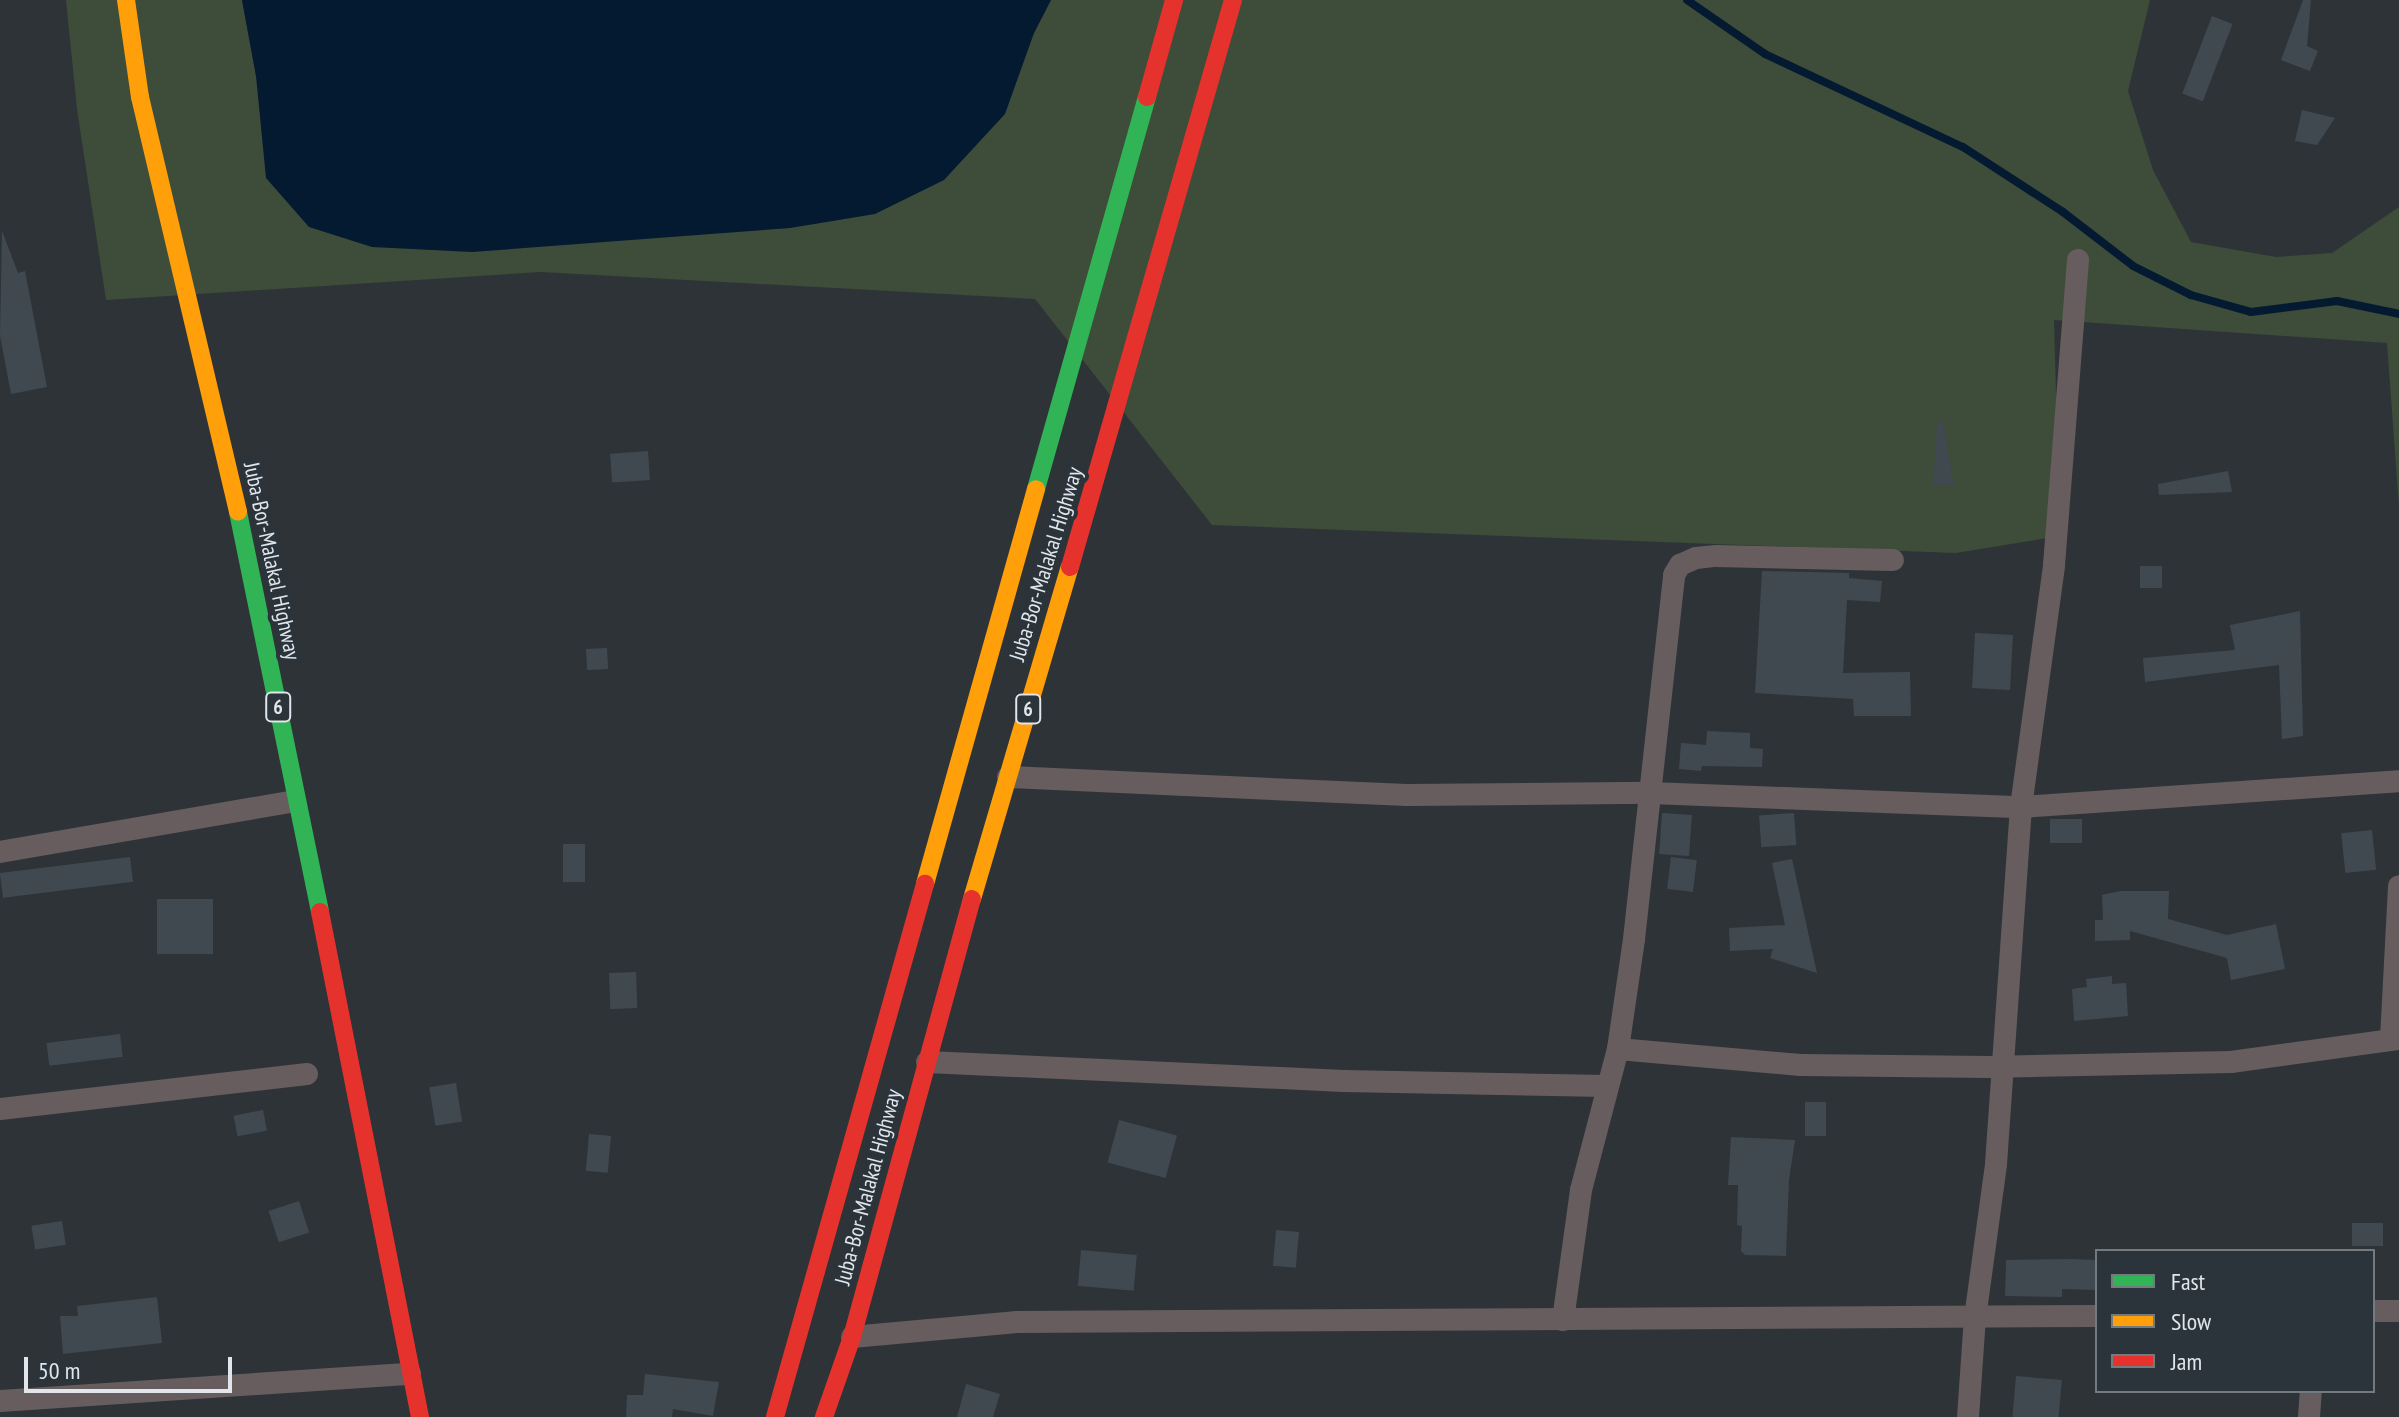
<!DOCTYPE html>
<html>
<head>
<meta charset="utf-8">
<style>
	body { margin:0 }
	#map { position:relative; width:2399px; height:1417px; overflow:hidden; background:#2e3338; font-family:"PT Sans Narrow",sans-serif }
	div>[style] { position:absolute }
	.green>* { inset:0; background:#3e4c3a }
	.water>* { inset:0; background:#041a31 }
	.stream>* { height:8px; margin:-4px; padding:0 4px; transform-origin:4px; border-radius:4px; background:#041a31 }
	.building>* { inset:0; background:#414950; transform-origin:0 0 }
	.street>* { height:22px; margin:-11px; padding:0 11px; transform-origin:11px; border-radius:11px; background:#675d5e }
	.fast>* { height:18px; margin:-9px; padding:0 9px; transform-origin:9px; border-radius:9px; background:#30b455 }
	.slow>* { height:18px; margin:-9px; padding:0 9px; transform-origin:9px; border-radius:9px; background:#ff9f0a }
	.jam>* { height:18px; margin:-9px; padding:0 9px; transform-origin:9px; border-radius:9px; background:#e5322d }
	span { translate:-50% -50%; white-space:nowrap; text-align:center; line-height:1.15; -webkit-text-stroke:8px #2b333b; paint-order:stroke }
	.shield-label span { padding:2px 6px; background:#2b333b; border:2px solid; border-radius:6px; -webkit-text-stroke-width:0 }
	.shield-label { font-size:20px; color:#e0e6eb; font-weight:700 }
	.street-label { font-size:22px; color:#e0e6eb }
	.legend { position:absolute; left:2095px; top:1249px; width:280px; height:144px; box-sizing:border-box; background:#2b333b; border:2px solid #737b81; margin:0; padding:10px 14px; list-style:none; font-size:24px; color:#e0e6eb }
	.legend li { display:flex; align-items:center; gap:16px; height:40px }
	.legend b { width:40px; border:2px solid #737b81 }
	.scale { position:absolute; left:24px; top:1357px; width:208px; height:36px; box-sizing:border-box; border:4px solid #e0e6eb; border-top:0; padding-left:10px; font-size:24px; line-height:28px; white-space:nowrap; color:#e0e6eb; -webkit-text-stroke:6px #2b333b; paint-order:stroke }
</style>
</head>
<body>
<div id="map">
	<div class="green">
		<i style="clip-path:polygon(66px 0,242px 0,256px 76px,638px 238px,790px 228px,1034px 33px,1051px 0,2150px 0,2128px 91px,2153px 170px,2191px 242px,2276px 257px,2332px 253px,2399px 207px,2399px 507px,2387px 343px,2054px 320px,2060px 536px,1956px 553px,1212px 525px,1035px 299px,541px 272px,106px 300px,77px 109px)"></i>
	</div>
	<div class="water">
		<i style="clip-path:polygon(242px 0,1051px 0,1034px 33px,1005px 114px,944px 180px,875px 214px,790px 228px,472px 252px,372px 247px,309px 227px,266px 178px,256px 76px)"></i>
	</div>
	<div class="stream">
		<i style="left:1687px;top:0;width:95px;rotate:34.7deg"></i>
		<i style="left:1765px;top:54px;width:219px;rotate:25.2deg"></i>
		<i style="left:1963px;top:147px;width:119px;rotate:33deg"></i>
		<i style="left:2063px;top:212px;width:88px;rotate:37.6deg"></i>
		<i style="left:2133px;top:266px;width:65px;rotate:26.6deg"></i>
		<i style="left:2191px;top:295px;width:62px;rotate:15.8deg"></i>
		<i style="left:2251px;top:312px;width:87px;rotate:-7.3deg"></i>
		<i style="left:2337px;top:301px;width:63px;rotate:11.8deg"></i>
	</div>
	<div class="building">
		<i style="clip-path:polygon(2303px 0,2311px 0,2307px 46px,2318px 51px,2310px 71px,2281px 60px)"></i>
		<i style="left:2212px;top:16px;width:22px;height:83px;rotate:21deg"></i>
		<i style="clip-path:polygon(2302px 110px,2335px 118px,2317px 145px,2295px 141px)"></i>
		<i style="clip-path:polygon(2px 231px,18px 273px,25px 271px,47px 387px,11px 394px,0 336px)"></i>
		<i style="clip-path:polygon(1937px 422px,1943px 422px,1954px 486px,1933px 485px)"></i>
		<i style="left:648px;top:451px;width:29px;height:38px;rotate:86deg"></i>
		<i style="clip-path:polygon(2228px 471px,2232px 492px,2159px 495px,2158px 484px)"></i>
		<i style="left:2140px;top:566px;width:22px;height:22px"></i>
		<i style="clip-path:polygon(1762px 571px,1849px 573px,1849px 578px,1882px 581px,1880px 602px,1847px 600px,1843px 673px,1910px 672px,1911px 716px,1854px 716px,1853px 699px,1755px 693px)"></i>
		<i style="clip-path:polygon(2300px 611px,2303px 736px,2282px 739px,2279px 665px,2145px 682px,2143px 658px,2235px 650px,2230px 625px)"></i>
		<i style="left:1975px;top:633px;width:38px;height:55px;rotate:3deg"></i>
		<i style="left:607px;top:648px;width:21px;height:21px;rotate:87deg"></i>
		<i style="clip-path:polygon(1707px 731px,1750px 733px,1750px 748px,1763px 749px,1762px 767px,1702px 766px,1701px 771px,1679px 769px,1681px 743px,1706px 745px)"></i>
		<i style="left:1662px;top:813px;width:30px;height:41px;rotate:4deg"></i>
		<i style="left:1794px;top:813px;width:32px;height:35px;rotate:86deg"></i>
		<i style="left:2050px;top:819px;width:32px;height:24px"></i>
		<i style="left:2372px;top:830px;width:40px;height:31px;rotate:84deg"></i>
		<i style="left:563px;top:844px;width:22px;height:38px"></i>
		<i style="left:130px;top:857px;width:25px;height:131px;rotate:83deg"></i>
		<i style="left:1671px;top:857px;width:26px;height:32px;rotate:7deg"></i>
		<i style="clip-path:polygon(1792px 859px,1817px 973px,1770px 958px,1773px 949px,1730px 951px,1729px 928px,1785px 925px,1772px 863px)"></i>
		<i style="clip-path:polygon(2120px 891px,2169px 891px,2168px 919px,2227px 935px,2276px 924px,2285px 969px,2231px 980px,2227px 958px,2130px 931px,2130px 940px,2095px 941px,2095px 920px,2103px 920px,2102px 895px)"></i>
		<i style="left:157px;top:899px;width:56px;height:55px"></i>
		<i style="left:636px;top:972px;width:36px;height:27px;rotate:88deg"></i>
		<i style="clip-path:polygon(2112px 976px,2112px 984px,2126px 983px,2128px 1016px,2074px 1021px,2072px 989px,2087px 987px,2086px 979px)"></i>
		<i style="left:120px;top:1034px;width:23px;height:74px;rotate:83deg"></i>
		<i style="left:456px;top:1083px;width:39px;height:27px;rotate:81deg"></i>
		<i style="left:1805px;top:1102px;width:21px;height:34px"></i>
		<i style="left:263px;top:1110px;width:21px;height:30px;rotate:79deg"></i>
		<i style="left:1119px;top:1120px;width:60px;height:44px;rotate:15deg"></i>
		<i style="left:589px;top:1134px;width:22px;height:37px;rotate:5deg"></i>
		<i style="clip-path:polygon(1731px 1137px,1795px 1140px,1789px 1180px,1786px 1256px,1745px 1255px,1741px 1251px,1742px 1226px,1737px 1225px,1738px 1185px,1728px 1185px)"></i>
		<i style="left:299px;top:1201px;width:33px;height:32px;rotate:72deg"></i>
		<i style="left:62px;top:1221px;width:24px;height:31px;rotate:81deg"></i>
		<i style="left:2352px;top:1223px;width:31px;height:23px"></i>
		<i style="left:1276px;top:1230px;width:23px;height:36px;rotate:5deg"></i>
		<i style="left:1081px;top:1250px;width:56px;height:36px;rotate:5deg"></i>
		<i style="clip-path:polygon(2072px 1259px,2097px 1260px,2097px 1290px,2062px 1289px,2062px 1297px,2005px 1296px,2006px 1260px)"></i>
		<i style="clip-path:polygon(157px 1297px,162px 1343px,63px 1354px,60px 1316px,78px 1316px,77px 1306px)"></i>
		<i style="clip-path:polygon(645px 1374px,719px 1382px,713px 1416px,673px 1409px,672px 1417px,626px 1417px,627px 1395px,643px 1395px)"></i>
		<i style="left:2016px;top:1376px;width:46px;height:41px;rotate:5deg"></i>
		<i style="clip-path:polygon(966px 1384px,1000px 1394px,993px 1417px,957px 1417px)"></i>
	</div>
	<div class="street">
		<i style="left:1008px;top:777px;width:399px;rotate:2.6deg"></i>
		<i style="left:1407px;top:795px;width:244px;rotate:-0.5deg"></i>
		<i style="left:1651px;top:793px;width:370px;rotate:2.2deg"></i>
		<i style="left:2021px;top:807px;width:379px;rotate:-3.9deg"></i>
		<i style="left:0;top:852px;width:299px;rotate:-9.8deg"></i>
		<i style="left:2391px;top:1039px;width:153px;rotate:-87deg"></i>
		<i style="left:1618px;top:1049px;width:183px;rotate:5deg"></i>
		<i style="left:1800px;top:1065px;width:189px;rotate:0.6deg"></i>
		<i style="left:1989px;top:1067px;width:242px;rotate:-1.2deg"></i>
		<i style="left:2231px;top:1062px;width:170px;rotate:-7.8deg"></i>
		<i style="left:927px;top:1062px;width:417px;rotate:2.6deg"></i>
		<i style="left:1344px;top:1081px;width:262px;rotate:1.1deg"></i>
		<i style="left:0;top:1109px;width:309px;rotate:-6.5deg"></i>
		<i style="left:2373px;top:1311px;width:26px"></i>
		<i style="left:1563px;top:1320px;width:131px;rotate:-82.1deg"></i>
		<i style="left:1581px;top:1190px;width:146px;rotate:-75.3deg"></i>
		<i style="left:1618px;top:1049px;width:111px;rotate:-81.7deg"></i>
		<i style="left:1634px;top:939px;width:366px;rotate:-83.7deg"></i>
		<i style="left:1674px;top:575px;width:12px;rotate:-59deg"></i>
		<i style="left:1680px;top:565px;width:17px;rotate:-24deg"></i>
		<i style="left:1696px;top:558px;width:20px;rotate:-6deg"></i>
		<i style="left:1716px;top:556px;width:177px;rotate:1.3deg"></i>
		<i style="left:852px;top:1337px;width:166px;rotate:-5.2deg"></i>
		<i style="left:1017px;top:1322px;width:1080px;rotate:-0.32deg"></i>
		<i style="left:0;top:1401px;width:411px;rotate:-3.8deg"></i>
		<i style="left:1968px;top:1417px;width:99px;rotate:-86deg"></i>
		<i style="left:1975px;top:1318px;width:155px;rotate:-82.2deg"></i>
		<i style="left:1996px;top:1164px;width:358px;rotate:-86deg"></i>
		<i style="left:2021px;top:807px;width:244px;rotate:-82.2deg"></i>
		<i style="left:2054px;top:565px;width:306px;rotate:-85.5deg"></i>
		<i style="left:2309px;top:1417px;width:26px;rotate:-86deg"></i>
	</div>
	<div class="fast">
		<i style="left:1036px;top:489px;width:407px;rotate:-74.2deg"></i>
		<i style="left:238px;top:512px;width:408px;rotate:78.4deg"></i>
	</div>
	<div class="slow">
		<i style="left:126px;top:0;width:98px;rotate:81.8deg"></i>
		<i style="left:140px;top:97px;width:426px;rotate:76.7deg"></i>
		<i style="left:925px;top:884px;width:410px;rotate:-74.3deg"></i>
		<i style="left:972px;top:899px;width:346px;rotate:-73.6deg"></i>
	</div>
	<div class="jam">
		<i style="left:1147px;top:97px;width:101px;rotate:-74.4deg"></i>
		<i style="left:1070px;top:567px;width:590px;rotate:-73.96deg"></i>
		<i style="left:320px;top:912px;width:515px;rotate:78.8deg"></i>
		<i style="left:775px;top:1417px;width:554px;rotate:-74.28deg"></i>
		<i style="left:824px;top:1417px;width:85px;rotate:-70.7deg"></i>
		<i style="left:852px;top:1337px;width:454px;rotate:-74.7deg"></i>
	</div>
	<div class="shield-label">
		<span style="left:278px;top:707px">6</span>
		<span style="left:1028px;top:709px">6</span>
	</div>
	<div class="street-label">
		<span style="left:272px;top:561px;rotate:78deg">Juba-Bor-Malakal Highway</span>
		<span style="left:1046px;top:564px;rotate:-73deg">Juba-Bor-Malakal Highway</span>
		<span style="left:868px;top:1187px;rotate:-75deg">Juba-Bor-Malakal Highway</span>
	</div>
	<ul class="legend">
	<li><b style="height:10px;background:#30b455"></b>Fast</li>
	<li><b style="height:10px;background:#ff9f0a"></b>Slow</li>
	<li><b style="height:10px;background:#e5322d"></b>Jam</li>
	</ul>
	<div class="scale">50 m</div>
</div>
</body>
</html>
